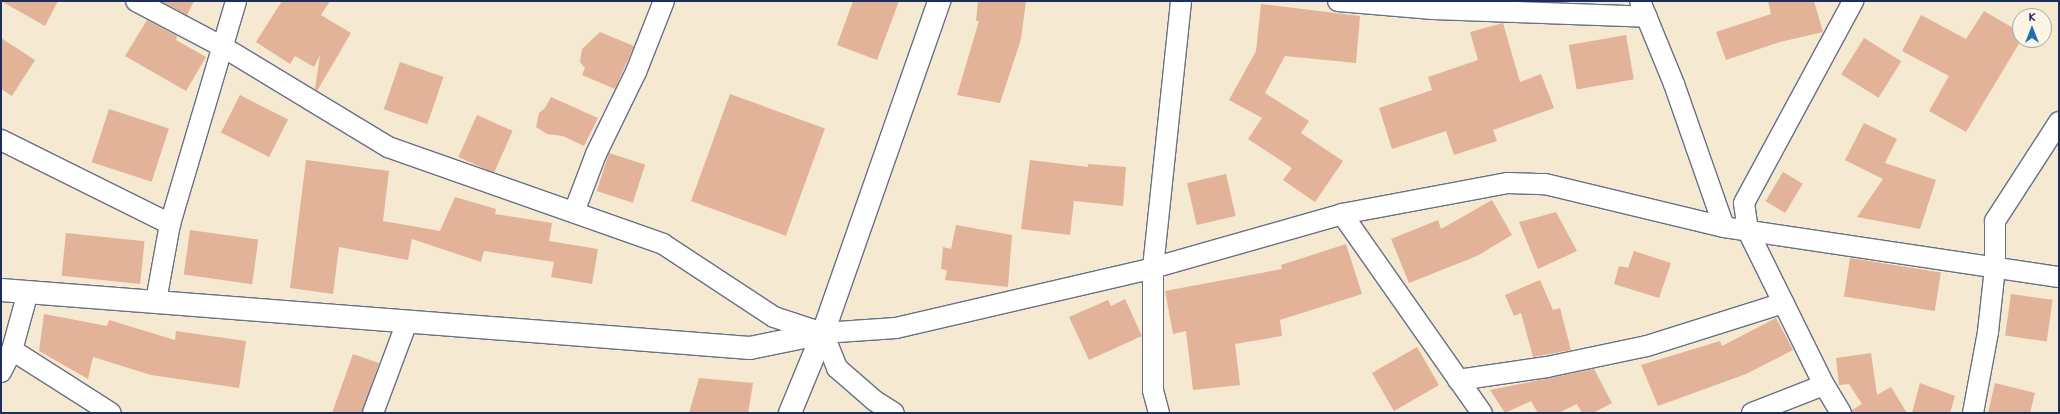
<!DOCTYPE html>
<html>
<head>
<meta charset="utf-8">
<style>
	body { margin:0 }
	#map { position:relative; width:2060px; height:414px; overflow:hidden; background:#f6e9d1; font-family:Mali,sans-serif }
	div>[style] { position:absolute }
	.building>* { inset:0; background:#e2b398; transform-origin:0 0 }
	.roads { filter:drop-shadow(1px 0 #687086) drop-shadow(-1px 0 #687086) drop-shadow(0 1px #687086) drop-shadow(0 -1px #687086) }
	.minor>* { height:20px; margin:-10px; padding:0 10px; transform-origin:10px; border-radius:10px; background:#fff }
	.tertiary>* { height:22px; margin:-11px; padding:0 11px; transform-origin:11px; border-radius:11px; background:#fff }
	span { translate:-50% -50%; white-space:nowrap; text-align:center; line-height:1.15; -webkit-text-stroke:3px #fcf5e5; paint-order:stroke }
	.frame { position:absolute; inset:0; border:2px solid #1b2f5e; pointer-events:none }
	.north { position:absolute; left:2012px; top:8px; width:40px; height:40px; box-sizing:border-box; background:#fcf5e5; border:1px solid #a2a6af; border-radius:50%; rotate:0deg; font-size:11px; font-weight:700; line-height:16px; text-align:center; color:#1b2f5e }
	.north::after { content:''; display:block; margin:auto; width:14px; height:18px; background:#1f6fb2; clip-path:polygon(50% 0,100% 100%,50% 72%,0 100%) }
</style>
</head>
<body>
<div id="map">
	<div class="building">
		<i style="clip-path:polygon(1px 1px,58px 1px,45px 26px)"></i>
		<i style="clip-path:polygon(161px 1px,194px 1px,187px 15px)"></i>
		<i style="clip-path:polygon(282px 1px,330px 1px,321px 15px,351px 33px,317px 91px,315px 89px,320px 55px,314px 67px,295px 56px,290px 64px,256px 42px)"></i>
		<i style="clip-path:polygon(853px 1px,899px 1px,877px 60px,837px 45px)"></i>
		<i style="clip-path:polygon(978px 1px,1026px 1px,1021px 39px,1000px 103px,957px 95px,979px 21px,976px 21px)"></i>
		<i style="clip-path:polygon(1768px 1px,1814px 1px,1823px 32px,1780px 42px,1726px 60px,1716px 32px,1771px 14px)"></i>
		<i style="clip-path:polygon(1261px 4px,1360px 16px,1356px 63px,1285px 56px,1265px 93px,1309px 121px,1301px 133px,1343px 161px,1315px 202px,1283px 180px,1292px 168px,1248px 139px,1262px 118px,1229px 100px,1256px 51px)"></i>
		<i style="clip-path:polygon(1984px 11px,2020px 32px,2020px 42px,1966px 132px,1929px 111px,1949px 76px,1902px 51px,1921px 15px,1966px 39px)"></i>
		<i style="clip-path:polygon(147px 20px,177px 36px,176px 40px,206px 57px,186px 91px,125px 56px)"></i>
		<i style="clip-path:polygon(1503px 23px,1520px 82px,1541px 74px,1554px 108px,1493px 130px,1497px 141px,1454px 155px,1446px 131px,1392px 149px,1379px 108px,1432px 90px,1428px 77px,1478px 60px,1470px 32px)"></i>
		<i style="clip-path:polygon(600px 32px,634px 46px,615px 89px,582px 75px,585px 68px,580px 62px,582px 49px)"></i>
		<i style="left:1626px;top:35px;width:45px;height:58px;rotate:80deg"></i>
		<i style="clip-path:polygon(1px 38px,35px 60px,12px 96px,1px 89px)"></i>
		<i style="left:1864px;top:38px;width:44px;height:43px;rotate:32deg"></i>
		<i style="left:400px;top:62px;width:46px;height:50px;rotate:19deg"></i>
		<i style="left:730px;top:94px;width:101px;height:114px;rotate:20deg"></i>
		<i style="left:240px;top:95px;width:54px;height:42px;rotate:27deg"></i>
		<i style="clip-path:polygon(551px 97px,598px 118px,584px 146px,563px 136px,547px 134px,536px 127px,539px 113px,545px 108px)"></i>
		<i style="left:109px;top:109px;width:63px;height:56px;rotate:18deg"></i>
		<i style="left:477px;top:115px;width:39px;height:46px;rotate:24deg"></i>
		<i style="clip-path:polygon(1864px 123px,1897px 139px,1885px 163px,1936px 180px,1920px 229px,1857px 217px,1883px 179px,1845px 160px)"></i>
		<i style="left:609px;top:153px;width:38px;height:40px;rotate:18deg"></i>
		<i style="clip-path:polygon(306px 160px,389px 171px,383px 221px,440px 231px,455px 197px,496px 209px,495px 214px,552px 223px,549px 241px,598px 249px,592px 284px,551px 277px,554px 262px,484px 251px,481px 262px,412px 239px,408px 260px,339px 247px,333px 294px,290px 288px)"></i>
		<i style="clip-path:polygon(1030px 160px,1088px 167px,1088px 164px,1126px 167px,1123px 206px,1074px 201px,1070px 235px,1021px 229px)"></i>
		<i style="left:1783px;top:172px;width:23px;height:34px;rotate:31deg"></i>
		<i style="left:1226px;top:174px;width:43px;height:40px;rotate:77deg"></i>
		<i style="clip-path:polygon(1492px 200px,1512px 235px,1477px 256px,1409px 283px,1391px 239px,1438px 220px,1441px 229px)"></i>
		<i style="clip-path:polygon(1556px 212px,1577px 251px,1538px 269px,1519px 222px)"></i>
		<i style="clip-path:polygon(956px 225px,1012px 235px,1008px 287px,945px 280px,947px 270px,941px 269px,943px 247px,951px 249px)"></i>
		<i style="left:190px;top:230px;width:69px;height:45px;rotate:8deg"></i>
		<i style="left:66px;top:233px;width:79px;height:43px;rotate:6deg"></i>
		<i style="clip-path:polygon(1346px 244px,1362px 294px,1280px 320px,1282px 336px,1235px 344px,1240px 385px,1193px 390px,1186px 331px,1173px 334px,1165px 291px,1282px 269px,1281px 265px)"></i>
		<i style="clip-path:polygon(1634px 251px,1671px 263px,1659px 298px,1614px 284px,1619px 266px,1628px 268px)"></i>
		<i style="left:1850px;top:258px;width:92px;height:39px;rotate:9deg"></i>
		<i style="clip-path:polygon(1540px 280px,1553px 310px,1560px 308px,1571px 350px,1533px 357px,1521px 313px,1514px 316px,1505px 295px)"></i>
		<i style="left:2011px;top:294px;width:42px;height:42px;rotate:8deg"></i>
		<i style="clip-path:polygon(1125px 299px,1142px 336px,1089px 360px,1069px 317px,1108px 300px,1111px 306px)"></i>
		<i style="clip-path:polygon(44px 314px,107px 326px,109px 320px,175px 340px,176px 331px,246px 341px,239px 388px,151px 375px,93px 357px,88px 379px,39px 351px)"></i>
		<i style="clip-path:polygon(1776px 318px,1793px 350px,1746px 374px,1658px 406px,1641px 365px,1720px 341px,1722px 346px)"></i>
		<i style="left:1417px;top:347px;width:44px;height:52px;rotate:60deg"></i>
		<i style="clip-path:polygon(1871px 353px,1877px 395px,1891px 387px,1907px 413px,1852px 413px,1852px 410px,1862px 404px,1849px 384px,1839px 385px,1836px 358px)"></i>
		<i style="clip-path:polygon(353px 354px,379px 363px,362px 413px,332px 413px)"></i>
		<i style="clip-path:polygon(1594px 369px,1612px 403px,1593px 413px,1582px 413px,1577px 404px,1558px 413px,1538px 413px,1531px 401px,1505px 413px,1490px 390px)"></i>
		<i style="clip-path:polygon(699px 378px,753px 383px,748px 413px,689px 413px)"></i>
		<i style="clip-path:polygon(1920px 383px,1955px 396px,1950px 413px,1912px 413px)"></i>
		<i style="clip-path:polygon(1995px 383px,2035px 393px,2030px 413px,1988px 413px)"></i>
	</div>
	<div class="roads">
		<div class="minor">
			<i style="left:136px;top:1px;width:98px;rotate:27.9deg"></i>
			<i style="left:223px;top:47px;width:193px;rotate:31.2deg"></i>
			<i style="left:388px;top:147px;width:292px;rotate:19.4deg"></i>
			<i style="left:663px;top:244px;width:133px;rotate:33.3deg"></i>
			<i style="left:774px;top:317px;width:52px;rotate:18.1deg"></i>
			<i style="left:823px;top:333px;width:73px;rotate:-3.9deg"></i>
			<i style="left:896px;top:328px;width:264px;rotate:-13.1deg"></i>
			<i style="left:1153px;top:268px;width:197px;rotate:-15.9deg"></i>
			<i style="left:1342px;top:214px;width:169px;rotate:-10.6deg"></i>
			<i style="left:1508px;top:183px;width:37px;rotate:2deg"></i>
			<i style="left:1545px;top:184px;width:184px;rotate:13.5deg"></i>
			<i style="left:1724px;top:227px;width:339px;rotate:8.5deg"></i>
			<i style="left:1338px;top:1px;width:95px;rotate:4.8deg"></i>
			<i style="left:1433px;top:9px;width:214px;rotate:2.1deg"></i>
			<i style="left:1640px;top:1px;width:90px;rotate:67.7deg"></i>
			<i style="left:1674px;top:84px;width:151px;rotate:70.7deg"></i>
			<i style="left:1px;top:140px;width:189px;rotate:26.4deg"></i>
			<i style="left:574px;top:212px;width:62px;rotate:-69.2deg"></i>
			<i style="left:596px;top:154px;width:91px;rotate:-64deg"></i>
			<i style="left:636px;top:72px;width:76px;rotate:-68.5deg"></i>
			<i style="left:1342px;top:214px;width:243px;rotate:54.9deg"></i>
			<i style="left:156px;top:301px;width:78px;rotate:-79.7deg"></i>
			<i style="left:170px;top:224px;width:233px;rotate:-73.5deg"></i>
			<i style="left:823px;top:333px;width:38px;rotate:68deg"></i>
			<i style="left:837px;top:368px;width:50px;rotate:41deg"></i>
			<i style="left:875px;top:401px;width:22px;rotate:32deg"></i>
			<i style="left:12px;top:350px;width:117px;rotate:32.5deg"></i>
			<i style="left:1px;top:372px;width:25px;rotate:-63deg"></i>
			<i style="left:12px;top:350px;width:60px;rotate:-74.6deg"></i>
			<i style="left:1458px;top:380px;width:90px;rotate:-8.3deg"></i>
			<i style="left:1547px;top:367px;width:102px;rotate:-11.9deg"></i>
			<i style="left:1647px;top:346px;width:143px;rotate:-17.5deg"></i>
			<i style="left:373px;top:413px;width:97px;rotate:-69.5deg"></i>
			<i style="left:1159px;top:413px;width:24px;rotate:-105deg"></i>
			<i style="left:1153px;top:390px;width:122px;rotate:-90deg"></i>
			<i style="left:1153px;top:268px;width:268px;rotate:-84deg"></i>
			<i style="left:1752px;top:413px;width:77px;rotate:-21.3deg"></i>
			<i style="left:1841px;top:413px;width:33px;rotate:-121deg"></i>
			<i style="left:1824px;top:385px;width:172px;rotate:-116.3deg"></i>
			<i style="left:1748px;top:231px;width:28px;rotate:-98deg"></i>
			<i style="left:1744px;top:203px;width:230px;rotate:-61.6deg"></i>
			<i style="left:1973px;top:413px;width:82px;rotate:-79.5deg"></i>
			<i style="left:1988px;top:332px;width:64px;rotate:-83.8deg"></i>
			<i style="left:1995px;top:268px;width:47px;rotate:-90deg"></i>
			<i style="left:1995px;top:221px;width:118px;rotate:-57.1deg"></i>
		</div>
		<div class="tertiary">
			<i style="left:1px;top:290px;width:751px;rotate:4.43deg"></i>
			<i style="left:750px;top:348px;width:75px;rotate:-11.6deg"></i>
			<i style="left:790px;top:413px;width:87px;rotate:-67.6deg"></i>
			<i style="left:823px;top:333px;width:352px;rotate:-70.7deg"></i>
		</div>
	</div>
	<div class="frame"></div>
	<div class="north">K</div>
</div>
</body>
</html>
